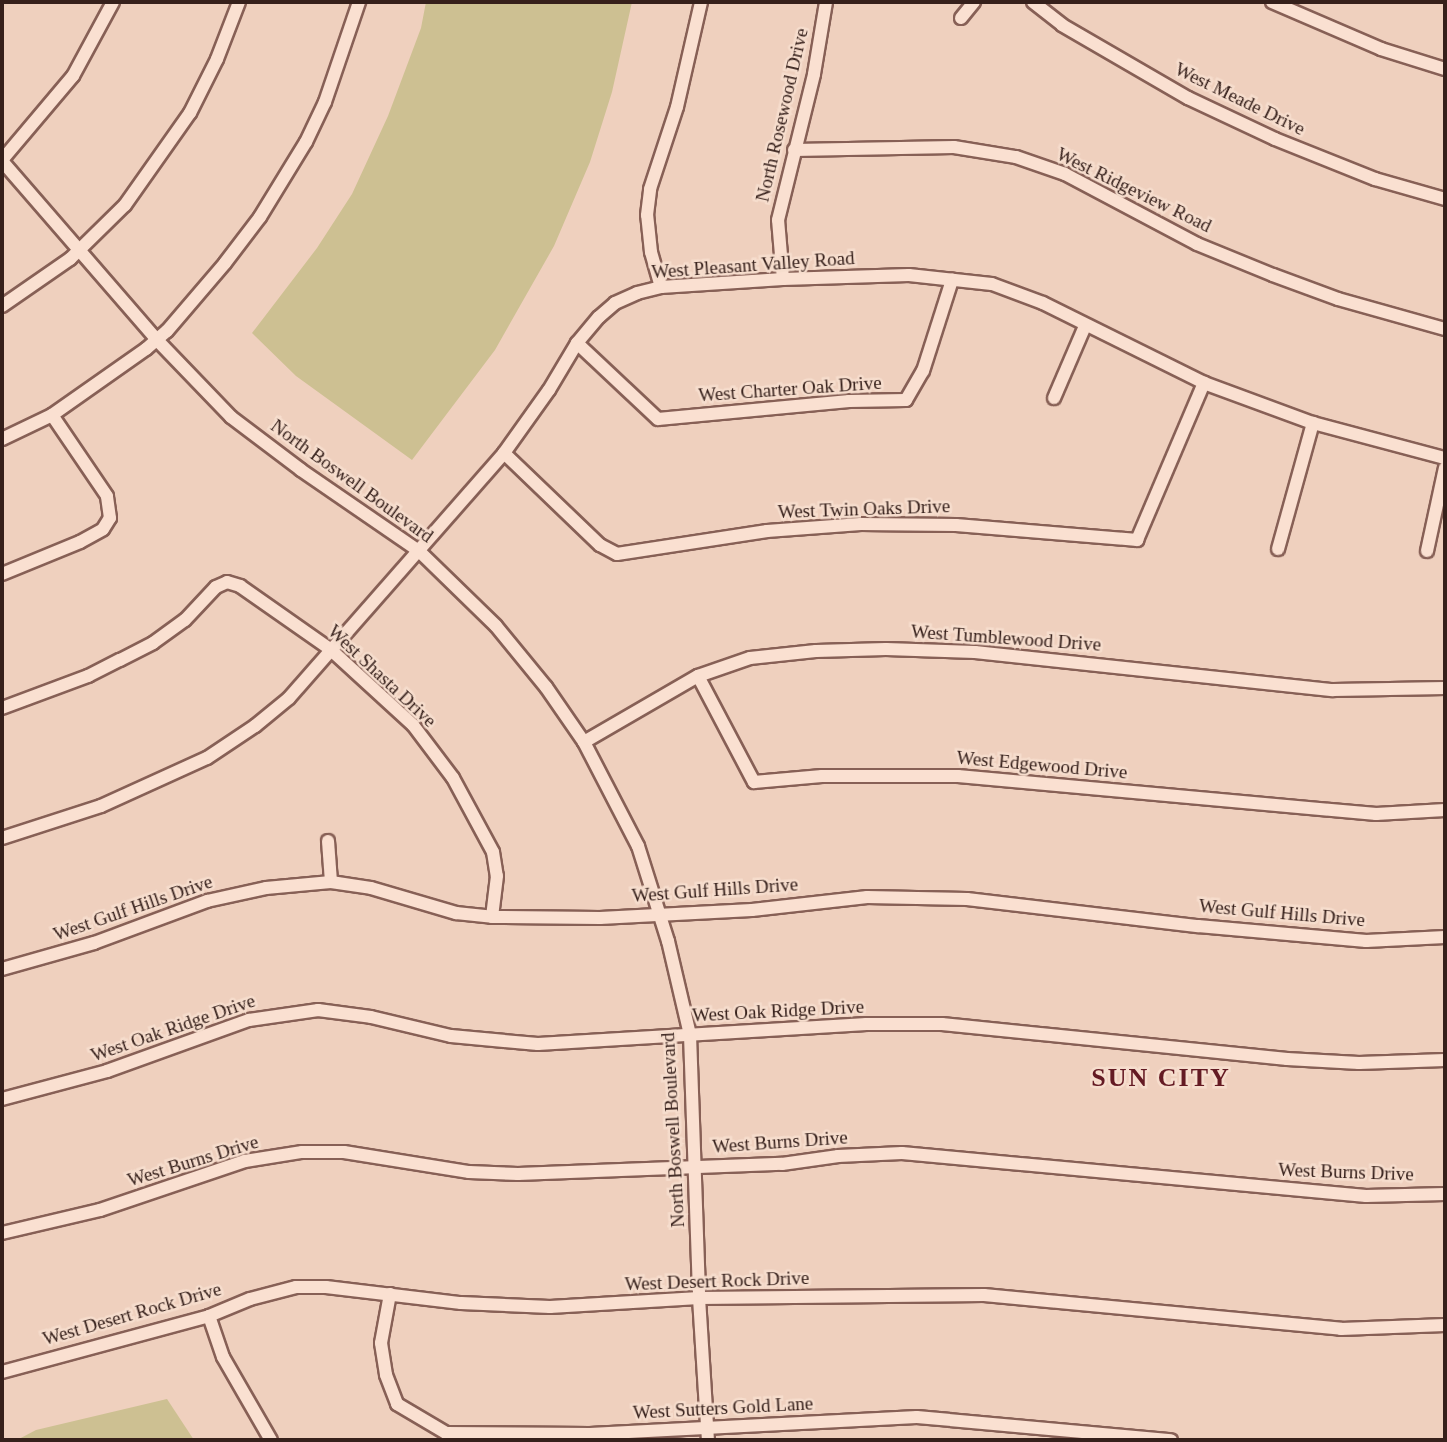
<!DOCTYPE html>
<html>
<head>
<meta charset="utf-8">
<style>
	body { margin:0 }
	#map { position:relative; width:1447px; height:1442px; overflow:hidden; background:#efd0be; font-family:"Times New Roman",serif }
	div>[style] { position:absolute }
	.green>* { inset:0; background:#cdc092 }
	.roads { filter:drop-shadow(2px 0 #876056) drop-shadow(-2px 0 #876056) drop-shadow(0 2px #876056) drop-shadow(0 -2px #876056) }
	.minor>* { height:12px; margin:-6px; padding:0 6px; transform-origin:6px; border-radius:6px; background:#fae0d1 }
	span { translate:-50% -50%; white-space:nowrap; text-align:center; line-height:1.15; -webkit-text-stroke:5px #f6ddcd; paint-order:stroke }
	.street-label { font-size:19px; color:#36201b }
	.district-label { font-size:26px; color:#641a23; font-weight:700; letter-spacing:2px }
	.frame { position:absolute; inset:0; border:4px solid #36201b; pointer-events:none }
</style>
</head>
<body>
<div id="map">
	<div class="green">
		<i style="clip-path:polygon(426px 2px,632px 2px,612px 92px,590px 162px,554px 246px,495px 350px,412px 460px,296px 376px,252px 333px,317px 248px,352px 194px,388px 116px,421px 28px)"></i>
		<i style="clip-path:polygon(167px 1399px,194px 1440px,17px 1440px,36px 1430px)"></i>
	</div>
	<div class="roads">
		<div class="minor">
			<i style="left:1033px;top:2px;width:37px;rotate:38deg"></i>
			<i style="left:1062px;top:25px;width:146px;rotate:30.1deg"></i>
			<i style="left:1188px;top:98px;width:96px;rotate:25.2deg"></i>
			<i style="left:1275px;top:139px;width:108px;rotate:21.8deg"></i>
			<i style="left:1375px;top:179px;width:73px;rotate:15.9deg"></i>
			<i style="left:1272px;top:2px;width:119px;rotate:23.3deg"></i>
			<i style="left:1381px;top:49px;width:67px;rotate:17.4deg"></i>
			<i style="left:961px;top:18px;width:21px;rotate:-51deg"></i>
			<i style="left:794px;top:150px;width:160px;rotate:-1.1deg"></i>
			<i style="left:954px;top:147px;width:63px;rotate:9.2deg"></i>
			<i style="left:1016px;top:157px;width:52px;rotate:19.1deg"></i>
			<i style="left:1065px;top:174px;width:149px;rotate:27.9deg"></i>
			<i style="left:1197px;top:244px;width:82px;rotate:22.2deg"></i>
			<i style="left:1273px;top:275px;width:69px;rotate:20.3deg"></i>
			<i style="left:1338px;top:299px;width:111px;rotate:15.7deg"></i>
			<i style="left:2px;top:160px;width:110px;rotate:-49.8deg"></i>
			<i style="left:73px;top:76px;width:84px;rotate:-61.6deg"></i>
			<i style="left:2px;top:161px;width:237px;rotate:49.1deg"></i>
			<i style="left:157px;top:340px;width:107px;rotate:46.1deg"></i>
			<i style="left:231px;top:417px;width:88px;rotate:37.1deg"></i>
			<i style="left:301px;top:470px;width:143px;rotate:34.5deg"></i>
			<i style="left:419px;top:551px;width:107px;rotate:44.2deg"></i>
			<i style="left:496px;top:626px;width:79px;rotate:50.7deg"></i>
			<i style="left:546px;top:687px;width:67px;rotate:55.4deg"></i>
			<i style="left:584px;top:742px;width:117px;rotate:62.6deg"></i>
			<i style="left:638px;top:846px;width:100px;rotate:72.5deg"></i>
			<i style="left:668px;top:941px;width:97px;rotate:76.8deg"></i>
			<i style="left:690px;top:1035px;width:263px;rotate:88deg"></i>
			<i style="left:699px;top:1298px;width:142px;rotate:86.4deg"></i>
			<i style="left:783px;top:279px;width:59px;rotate:-94.8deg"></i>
			<i style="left:778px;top:220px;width:150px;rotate:-76.1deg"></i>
			<i style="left:814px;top:74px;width:73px;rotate:-80.5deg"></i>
			<i style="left:661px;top:287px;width:36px;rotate:-106deg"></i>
			<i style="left:651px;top:252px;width:37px;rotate:-96deg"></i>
			<i style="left:647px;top:215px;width:26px;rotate:-83deg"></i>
			<i style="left:650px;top:189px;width:86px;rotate:-71.8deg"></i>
			<i style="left:677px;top:107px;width:108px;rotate:-77.1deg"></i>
			<i style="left:2px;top:306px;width:83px;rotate:-34.7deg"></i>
			<i style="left:70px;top:259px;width:77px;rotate:-44.5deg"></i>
			<i style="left:125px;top:205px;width:113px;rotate:-54.8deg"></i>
			<i style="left:190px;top:113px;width:60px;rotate:-63.4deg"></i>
			<i style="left:217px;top:59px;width:61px;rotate:-68.9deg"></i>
			<i style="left:577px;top:343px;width:111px;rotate:43.2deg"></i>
			<i style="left:658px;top:419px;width:192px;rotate:-5.4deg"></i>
			<i style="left:849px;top:401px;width:57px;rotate:-1deg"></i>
			<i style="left:906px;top:400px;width:34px;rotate:-60deg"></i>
			<i style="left:923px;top:371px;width:96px;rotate:-72.3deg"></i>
			<i style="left:1054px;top:398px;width:78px;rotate:-66.7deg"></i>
			<i style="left:2px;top:439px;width:55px;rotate:-25.6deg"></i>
			<i style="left:52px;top:415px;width:115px;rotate:-35.1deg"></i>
			<i style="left:146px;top:349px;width:28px;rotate:-41deg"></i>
			<i style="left:167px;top:331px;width:89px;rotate:-49.5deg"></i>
			<i style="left:225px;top:263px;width:58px;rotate:-52.7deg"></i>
			<i style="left:260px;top:217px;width:88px;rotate:-58.5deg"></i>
			<i style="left:306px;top:142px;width:44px;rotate:-64.6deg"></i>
			<i style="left:325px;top:102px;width:106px;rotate:-71.2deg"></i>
			<i style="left:504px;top:453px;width:133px;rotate:43.8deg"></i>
			<i style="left:600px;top:545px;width:19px;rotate:28deg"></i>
			<i style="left:617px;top:554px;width:152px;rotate:-8.7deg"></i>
			<i style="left:767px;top:531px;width:94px;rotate:-4.3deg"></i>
			<i style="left:861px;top:524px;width:95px;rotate:0.6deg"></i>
			<i style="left:956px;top:525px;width:182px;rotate:4.7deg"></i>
			<i style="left:1137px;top:540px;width:171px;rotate:-66.9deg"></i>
			<i style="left:1278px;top:549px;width:131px;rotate:-74.5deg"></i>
			<i style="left:1427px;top:551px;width:85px;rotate:-77.8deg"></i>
			<i style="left:2px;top:574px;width:84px;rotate:-22.3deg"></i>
			<i style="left:80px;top:542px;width:26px;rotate:-29deg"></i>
			<i style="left:103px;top:529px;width:13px;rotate:-58deg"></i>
			<i style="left:110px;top:518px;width:22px;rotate:-98deg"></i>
			<i style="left:107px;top:496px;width:98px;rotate:-124.2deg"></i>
			<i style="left:698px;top:676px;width:120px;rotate:62.2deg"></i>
			<i style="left:754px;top:782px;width:68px;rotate:-5deg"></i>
			<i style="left:822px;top:776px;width:136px"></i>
			<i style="left:958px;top:776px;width:420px;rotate:5.2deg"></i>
			<i style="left:1376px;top:814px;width:69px;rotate:-3.3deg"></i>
			<i style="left:2px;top:708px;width:92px;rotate:-20.4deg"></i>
			<i style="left:88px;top:676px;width:36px;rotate:-27deg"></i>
			<i style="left:120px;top:660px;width:37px;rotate:-27deg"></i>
			<i style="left:153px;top:643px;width:39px;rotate:-36deg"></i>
			<i style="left:185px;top:620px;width:45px;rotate:-46.8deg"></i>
			<i style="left:216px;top:587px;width:12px;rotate:-24deg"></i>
			<i style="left:227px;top:582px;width:14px;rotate:17deg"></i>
			<i style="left:240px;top:586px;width:110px;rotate:35deg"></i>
			<i style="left:330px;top:649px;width:113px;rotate:42.5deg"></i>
			<i style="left:413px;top:725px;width:66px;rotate:53deg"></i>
			<i style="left:453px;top:778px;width:84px;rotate:61.6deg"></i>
			<i style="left:493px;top:852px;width:24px;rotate:81deg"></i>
			<i style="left:497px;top:876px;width:41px;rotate:97deg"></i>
			<i style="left:584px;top:742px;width:132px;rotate:-30.1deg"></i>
			<i style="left:698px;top:676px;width:55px;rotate:-19.1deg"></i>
			<i style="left:750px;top:658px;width:66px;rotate:-6.1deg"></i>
			<i style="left:816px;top:651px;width:70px;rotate:-1.6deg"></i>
			<i style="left:886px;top:649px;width:89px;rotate:1.9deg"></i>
			<i style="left:975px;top:652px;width:360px;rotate:6.1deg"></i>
			<i style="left:1333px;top:690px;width:112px;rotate:-1deg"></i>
			<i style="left:2px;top:838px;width:104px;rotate:-17.9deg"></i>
			<i style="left:101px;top:806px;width:116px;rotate:-24.4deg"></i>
			<i style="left:207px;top:758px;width:58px;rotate:-33.7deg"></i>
			<i style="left:255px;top:726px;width:44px;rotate:-39.5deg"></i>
			<i style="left:289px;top:698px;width:326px;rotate:-48.7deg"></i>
			<i style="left:504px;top:453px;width:77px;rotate:-54.5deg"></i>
			<i style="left:549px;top:390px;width:55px;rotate:-59.2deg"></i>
			<i style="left:577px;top:343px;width:34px;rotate:-50deg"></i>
			<i style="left:599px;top:317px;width:21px;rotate:-41deg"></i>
			<i style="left:615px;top:303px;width:24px;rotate:-24deg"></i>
			<i style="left:637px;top:293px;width:25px;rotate:-14deg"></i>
			<i style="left:661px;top:287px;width:122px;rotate:-3.8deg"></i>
			<i style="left:783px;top:279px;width:126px;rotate:-1.8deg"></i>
			<i style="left:909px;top:275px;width:83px;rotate:6.2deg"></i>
			<i style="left:992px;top:284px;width:54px;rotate:20.4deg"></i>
			<i style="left:1043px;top:303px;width:180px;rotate:26.4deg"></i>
			<i style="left:1204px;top:383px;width:116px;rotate:20.2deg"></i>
			<i style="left:1313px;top:423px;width:137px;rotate:14.9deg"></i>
			<i style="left:328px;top:841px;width:41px;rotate:85.8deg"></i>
			<i style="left:2px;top:969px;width:96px;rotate:-15.8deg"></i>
			<i style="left:94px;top:943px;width:121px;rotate:-20.4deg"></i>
			<i style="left:207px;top:901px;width:60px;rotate:-12.4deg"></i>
			<i style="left:266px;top:888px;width:65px;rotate:-5.3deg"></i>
			<i style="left:331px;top:882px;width:40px;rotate:8.5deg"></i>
			<i style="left:371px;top:888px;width:89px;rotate:16.4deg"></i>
			<i style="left:456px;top:913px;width:36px;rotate:6deg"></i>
			<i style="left:492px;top:917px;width:108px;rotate:0.5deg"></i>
			<i style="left:600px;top:918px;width:152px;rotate:-3deg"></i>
			<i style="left:752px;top:910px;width:116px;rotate:-6.4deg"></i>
			<i style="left:867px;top:897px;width:100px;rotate:1.1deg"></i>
			<i style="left:967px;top:899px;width:233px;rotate:6.7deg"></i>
			<i style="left:1198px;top:926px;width:169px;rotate:5.1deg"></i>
			<i style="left:1366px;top:941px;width:79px;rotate:-2.9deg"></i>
			<i style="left:2px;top:1099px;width:109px;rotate:-14.9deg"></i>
			<i style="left:107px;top:1071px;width:151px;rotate:-19.8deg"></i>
			<i style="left:249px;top:1020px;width:70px;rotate:-8.2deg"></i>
			<i style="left:318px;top:1010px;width:53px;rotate:7.5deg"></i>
			<i style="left:371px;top:1017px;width:82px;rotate:13.4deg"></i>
			<i style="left:451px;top:1036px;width:87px;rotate:5.3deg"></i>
			<i style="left:538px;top:1044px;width:329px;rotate:-3.5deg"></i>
			<i style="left:866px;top:1024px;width:76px"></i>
			<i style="left:942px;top:1024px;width:347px;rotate:5.8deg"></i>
			<i style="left:1287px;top:1059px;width:72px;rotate:3.2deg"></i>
			<i style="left:1359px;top:1063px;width:86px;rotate:-2deg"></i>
			<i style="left:2px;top:1233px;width:101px;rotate:-13.2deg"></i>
			<i style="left:100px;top:1210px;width:153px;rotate:-18.7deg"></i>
			<i style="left:245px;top:1161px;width:58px;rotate:-9deg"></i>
			<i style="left:302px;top:1152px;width:42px"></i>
			<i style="left:344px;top:1152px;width:127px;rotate:9.1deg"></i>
			<i style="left:469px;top:1172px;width:49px;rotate:2.3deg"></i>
			<i style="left:518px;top:1174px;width:264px;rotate:-2.2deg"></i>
			<i style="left:782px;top:1164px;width:57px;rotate:-8.1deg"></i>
			<i style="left:838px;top:1156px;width:64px;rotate:-2.7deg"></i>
			<i style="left:902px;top:1153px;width:466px;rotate:5.3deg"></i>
			<i style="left:1366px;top:1196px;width:79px;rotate:-1.5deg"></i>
			<i style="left:390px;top:1294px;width:50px;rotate:100.4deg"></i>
			<i style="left:381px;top:1343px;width:32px;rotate:81deg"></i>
			<i style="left:386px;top:1375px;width:31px;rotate:69deg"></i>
			<i style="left:397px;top:1404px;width:57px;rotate:30.6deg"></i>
			<i style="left:446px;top:1433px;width:144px;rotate:0.4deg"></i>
			<i style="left:590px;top:1434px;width:327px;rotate:-3deg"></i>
			<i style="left:917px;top:1417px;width:255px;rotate:5.2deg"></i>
			<i style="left:209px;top:1316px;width:43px;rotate:71.1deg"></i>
			<i style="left:223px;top:1357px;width:96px;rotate:60deg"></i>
			<i style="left:2px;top:1372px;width:214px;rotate:-15.1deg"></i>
			<i style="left:209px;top:1316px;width:44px;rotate:-22.5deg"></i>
			<i style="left:250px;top:1299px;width:48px;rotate:-14.6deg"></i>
			<i style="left:296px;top:1287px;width:30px"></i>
			<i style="left:326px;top:1287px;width:136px;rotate:6.8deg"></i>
			<i style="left:461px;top:1303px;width:89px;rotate:2.6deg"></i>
			<i style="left:550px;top:1307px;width:149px;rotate:-3.5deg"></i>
			<i style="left:699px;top:1298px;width:285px;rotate:-0.6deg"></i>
			<i style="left:984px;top:1295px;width:359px;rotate:5.4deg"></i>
			<i style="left:1341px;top:1329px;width:104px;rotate:-2.2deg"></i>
		</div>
	</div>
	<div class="street-label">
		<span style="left:1240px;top:99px;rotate:26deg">West Meade Drive</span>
		<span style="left:782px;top:115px;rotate:-77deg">North Rosewood Drive</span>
		<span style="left:1134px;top:190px;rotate:26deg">West Ridgeview Road</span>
		<span style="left:753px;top:265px;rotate:-4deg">West Pleasant Valley Road</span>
		<span style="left:790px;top:389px;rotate:-4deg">West Charter Oak Drive</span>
		<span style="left:352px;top:481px;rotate:36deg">North Boswell Boulevard</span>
		<span style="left:864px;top:509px;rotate:-2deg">West Twin Oaks Drive</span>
		<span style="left:1006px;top:638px;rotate:4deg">West Tumblewood Drive</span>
		<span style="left:382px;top:676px;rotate:43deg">West Shasta Drive</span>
		<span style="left:1042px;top:765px;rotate:5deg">West Edgewood Drive</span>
		<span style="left:715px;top:890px;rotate:-4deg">West Gulf Hills Drive</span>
		<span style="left:133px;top:908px;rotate:-19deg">West Gulf Hills Drive</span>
		<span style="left:1282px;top:913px;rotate:5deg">West Gulf Hills Drive</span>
		<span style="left:778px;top:1011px;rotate:-3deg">West Oak Ridge Drive</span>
		<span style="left:173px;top:1028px;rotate:-19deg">West Oak Ridge Drive</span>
		<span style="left:673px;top:1130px;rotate:-93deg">North Boswell Boulevard</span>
		<span style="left:780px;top:1142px;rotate:-4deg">West Burns Drive</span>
		<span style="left:193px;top:1161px;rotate:-17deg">West Burns Drive</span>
		<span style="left:1346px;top:1172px;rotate:2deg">West Burns Drive</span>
		<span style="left:717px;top:1281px;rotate:-2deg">West Desert Rock Drive</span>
		<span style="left:132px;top:1314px;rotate:-16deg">West Desert Rock Drive</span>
		<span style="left:723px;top:1408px;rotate:-3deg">West Sutters Gold Lane</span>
	</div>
	<div class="district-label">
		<span style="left:1161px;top:1078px">SUN CITY</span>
	</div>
	<div class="frame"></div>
</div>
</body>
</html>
